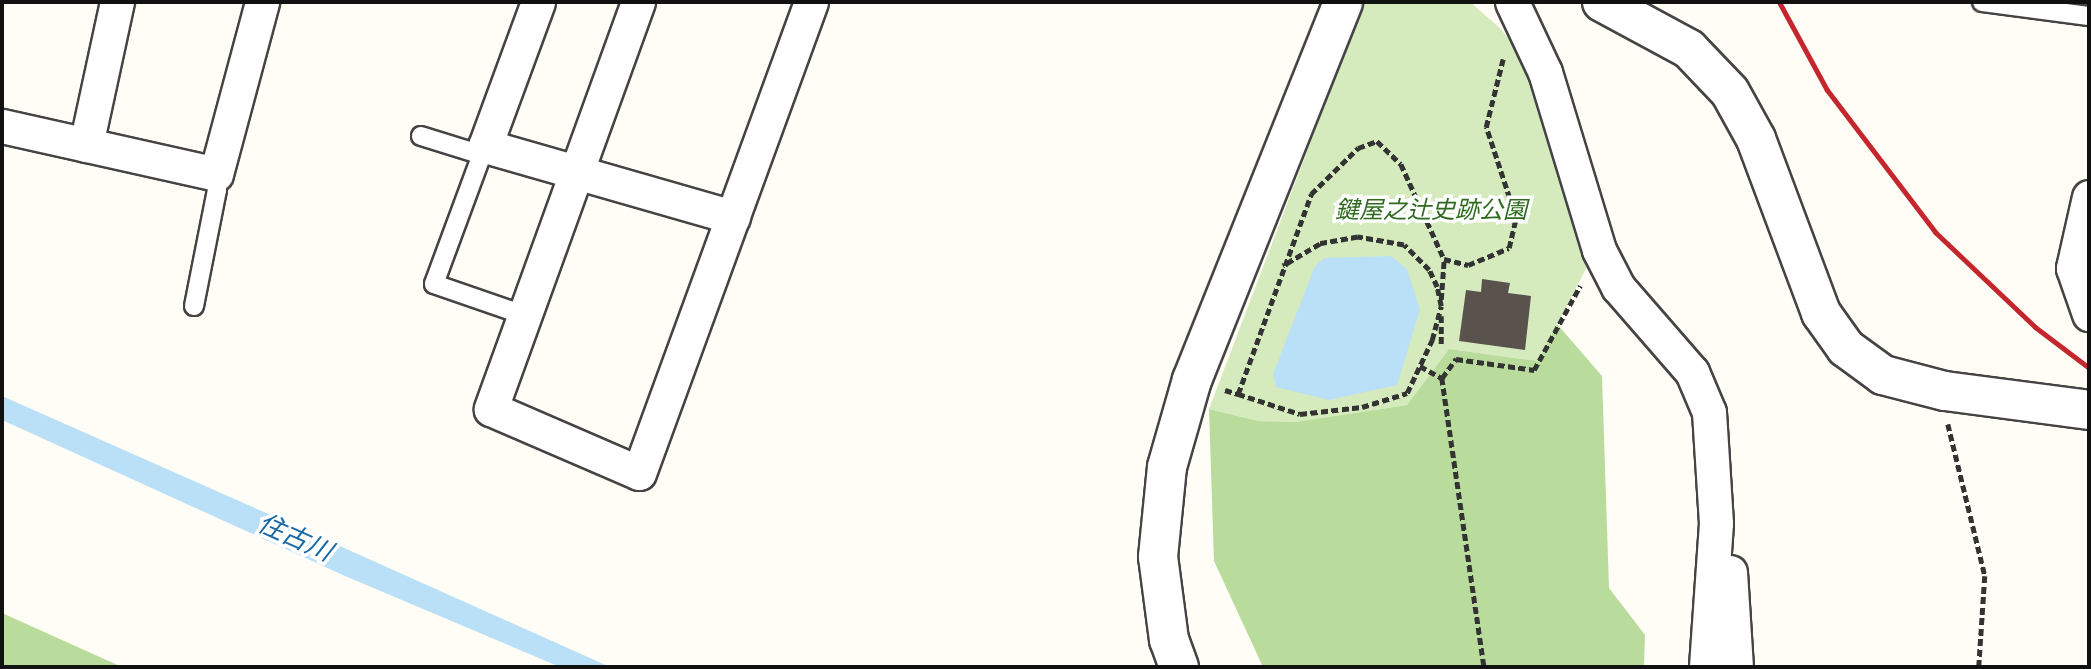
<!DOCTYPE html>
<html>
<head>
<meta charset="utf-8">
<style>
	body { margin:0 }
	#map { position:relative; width:2091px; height:669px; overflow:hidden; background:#fffdf5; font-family:"Source Serif 4","Noto Sans JP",serif }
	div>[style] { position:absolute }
	.green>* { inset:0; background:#d5ebbd }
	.forest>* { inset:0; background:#b9dc9c }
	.water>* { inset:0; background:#b9e0f7 }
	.building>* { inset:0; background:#5a524d }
	.path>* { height:4.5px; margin-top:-2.25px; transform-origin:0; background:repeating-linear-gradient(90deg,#333 0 7px,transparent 0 10.5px) }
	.roads { filter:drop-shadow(2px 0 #444) drop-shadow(-2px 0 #444) drop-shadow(0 2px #444) drop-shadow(0 -2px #444) }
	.service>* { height:18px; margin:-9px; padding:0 9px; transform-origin:9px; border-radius:9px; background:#fff }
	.minor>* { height:33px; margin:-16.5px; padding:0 16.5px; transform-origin:16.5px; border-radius:16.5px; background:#fff }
	.tertiary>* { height:38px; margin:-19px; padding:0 19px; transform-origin:19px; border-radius:19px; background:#fff }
	.rail>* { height:5px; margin:-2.5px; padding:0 2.5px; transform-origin:2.5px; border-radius:2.5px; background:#c4262e }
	span { translate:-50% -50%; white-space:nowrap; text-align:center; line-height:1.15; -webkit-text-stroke:7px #fff; paint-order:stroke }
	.park-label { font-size:24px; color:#2f6b1f; font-style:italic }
	.water-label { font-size:26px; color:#1768a6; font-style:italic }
	.frame { position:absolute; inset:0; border:4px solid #111; pointer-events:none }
</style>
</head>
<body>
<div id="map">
	<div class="green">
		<i style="clip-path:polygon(1364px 2px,1470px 2px,1500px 28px,1532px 69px,1590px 261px,1538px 361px,1449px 349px,1407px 405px,1295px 422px,1258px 421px,1209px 409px)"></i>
	</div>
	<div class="forest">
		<i style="clip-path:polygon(1557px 324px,1602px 376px,1609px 588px,1645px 635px,1644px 667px,1263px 667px,1214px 561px,1209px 409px,1258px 421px,1295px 422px,1407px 405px,1449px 349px,1538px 361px)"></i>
		<i style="clip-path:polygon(2px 613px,122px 667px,2px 667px)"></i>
	</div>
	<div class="water">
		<i style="clip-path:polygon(1391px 256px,1407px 269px,1420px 310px,1397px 385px,1329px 400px,1276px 387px,1273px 374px,1315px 266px,1325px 258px)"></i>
		<i style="clip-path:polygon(2px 396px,266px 513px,610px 667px,560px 667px,345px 576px,2px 420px)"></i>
	</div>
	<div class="building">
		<i style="clip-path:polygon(1482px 279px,1510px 283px,1508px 293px,1531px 296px,1525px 350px,1459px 341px,1466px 290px,1481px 292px)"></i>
	</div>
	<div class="path">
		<i style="left:1441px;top:300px;width:41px;rotate:-85.8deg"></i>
		<i style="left:1441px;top:344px;width:28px;rotate:-90deg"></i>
		<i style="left:1420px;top:366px;width:25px;rotate:29deg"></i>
		<i style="left:1442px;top:378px;width:292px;rotate:81.7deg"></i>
		<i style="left:1442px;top:378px;width:24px;rotate:-54deg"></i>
		<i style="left:1456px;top:359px;width:79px;rotate:8deg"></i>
		<i style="left:1534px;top:370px;width:96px;rotate:-61.3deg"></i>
		<i style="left:1225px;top:390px;width:14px;rotate:17deg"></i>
		<i style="left:1238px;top:394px;width:213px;rotate:-69.9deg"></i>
		<i style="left:1311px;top:194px;width:66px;rotate:-44.4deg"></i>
		<i style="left:1358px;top:148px;width:20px;rotate:-20deg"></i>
		<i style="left:1377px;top:141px;width:33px;rotate:44deg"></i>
		<i style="left:1401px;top:164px;width:104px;rotate:65.6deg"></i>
		<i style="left:1444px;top:259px;width:25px;rotate:14deg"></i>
		<i style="left:1468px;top:265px;width:44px;rotate:-22.5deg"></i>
		<i style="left:1509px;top:248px;width:31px;rotate:-77deg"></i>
		<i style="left:1516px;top:218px;width:96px;rotate:-108.2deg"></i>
		<i style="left:1486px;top:127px;width:70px;rotate:-76deg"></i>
		<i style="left:1238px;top:394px;width:65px;rotate:17.9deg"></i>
		<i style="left:1300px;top:414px;width:62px;rotate:-6.4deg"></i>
		<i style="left:1362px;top:407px;width:47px;rotate:-17.3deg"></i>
		<i style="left:1407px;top:393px;width:59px;rotate:-64.7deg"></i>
		<i style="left:1432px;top:340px;width:35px;rotate:-75deg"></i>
		<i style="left:1441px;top:306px;width:19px;rotate:-102deg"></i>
		<i style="left:1437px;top:287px;width:19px;rotate:-115deg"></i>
		<i style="left:1429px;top:270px;width:35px;rotate:-135deg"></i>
		<i style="left:1404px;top:245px;width:47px;rotate:-170.1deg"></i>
		<i style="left:1358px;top:237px;width:39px;rotate:170deg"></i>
		<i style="left:1320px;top:244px;width:43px;rotate:149.3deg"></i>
		<i style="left:1948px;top:424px;width:156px;rotate:76.3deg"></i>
		<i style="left:1985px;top:576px;width:91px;rotate:93.8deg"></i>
	</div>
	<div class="roads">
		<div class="service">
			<i style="left:1982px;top:2px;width:108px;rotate:7.5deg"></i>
			<i style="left:421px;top:136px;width:64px;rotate:17.3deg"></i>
			<i style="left:485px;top:146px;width:147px;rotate:110.3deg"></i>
			<i style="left:434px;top:284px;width:95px;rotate:19deg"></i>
			<i style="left:194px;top:306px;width:118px;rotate:-78.8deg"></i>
			<i style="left:217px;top:190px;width:16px;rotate:-94deg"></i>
		</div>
		<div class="minor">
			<i style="left:538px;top:2px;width:153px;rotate:110.2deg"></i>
			<i style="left:485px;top:146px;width:258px;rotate:16deg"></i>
			<i style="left:638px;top:2px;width:433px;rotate:109.9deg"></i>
			<i style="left:491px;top:409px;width:161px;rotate:23.4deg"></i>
			<i style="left:639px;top:473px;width:501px;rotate:-69.94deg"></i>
			<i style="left:1512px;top:2px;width:77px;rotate:64.8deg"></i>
			<i style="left:1545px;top:72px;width:186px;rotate:73.1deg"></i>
			<i style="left:1599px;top:250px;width:42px;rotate:62.8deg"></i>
			<i style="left:1618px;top:287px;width:113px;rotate:49deg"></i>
			<i style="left:1692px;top:372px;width:43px;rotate:67deg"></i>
			<i style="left:1709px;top:412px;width:111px;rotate:86.4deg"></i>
			<i style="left:1716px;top:523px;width:144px;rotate:94deg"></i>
			<i style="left:2px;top:126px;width:219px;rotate:12.6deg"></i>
			<i style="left:216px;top:174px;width:178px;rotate:-75deg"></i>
			<i style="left:86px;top:145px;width:146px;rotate:-77.8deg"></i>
			<i style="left:2089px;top:197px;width:73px;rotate:102.7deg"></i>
			<i style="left:2073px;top:268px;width:49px;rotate:70.8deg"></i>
			<i style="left:1730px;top:572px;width:95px;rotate:86.4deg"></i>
		</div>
		<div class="tertiary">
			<i style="left:1602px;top:2px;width:99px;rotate:28.4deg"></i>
			<i style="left:1689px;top:49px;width:59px;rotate:46.4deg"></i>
			<i style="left:1730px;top:92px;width:54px;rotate:61deg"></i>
			<i style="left:1756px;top:139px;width:186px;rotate:69.5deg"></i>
			<i style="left:1821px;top:313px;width:43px;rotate:54.5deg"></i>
			<i style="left:1846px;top:348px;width:46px;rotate:36.1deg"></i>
			<i style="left:1883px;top:375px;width:64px;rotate:14.5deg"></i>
			<i style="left:1945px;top:391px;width:145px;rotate:7.5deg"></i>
			<i style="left:1179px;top:667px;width:29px;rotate:-110deg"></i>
			<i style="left:1169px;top:640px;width:84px;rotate:-97.5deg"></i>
			<i style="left:1158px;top:557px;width:90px;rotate:-84.3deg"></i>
			<i style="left:1167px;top:467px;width:91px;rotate:-74deg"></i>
			<i style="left:1192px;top:380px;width:407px;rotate:-68.2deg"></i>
		</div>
	</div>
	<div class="rail">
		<i style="left:1779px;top:2px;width:100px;rotate:61.4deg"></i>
		<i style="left:1827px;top:90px;width:178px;rotate:52.7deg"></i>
		<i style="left:1935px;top:232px;width:138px;rotate:43.5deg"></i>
		<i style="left:2035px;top:327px;width:68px;rotate:37.2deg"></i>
	</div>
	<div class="park-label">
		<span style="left:1431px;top:210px">鍵屋之辻史跡公園</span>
	</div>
	<div class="water-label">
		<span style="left:295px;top:538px;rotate:24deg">住古川</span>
	</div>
	<div class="frame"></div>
</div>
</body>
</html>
